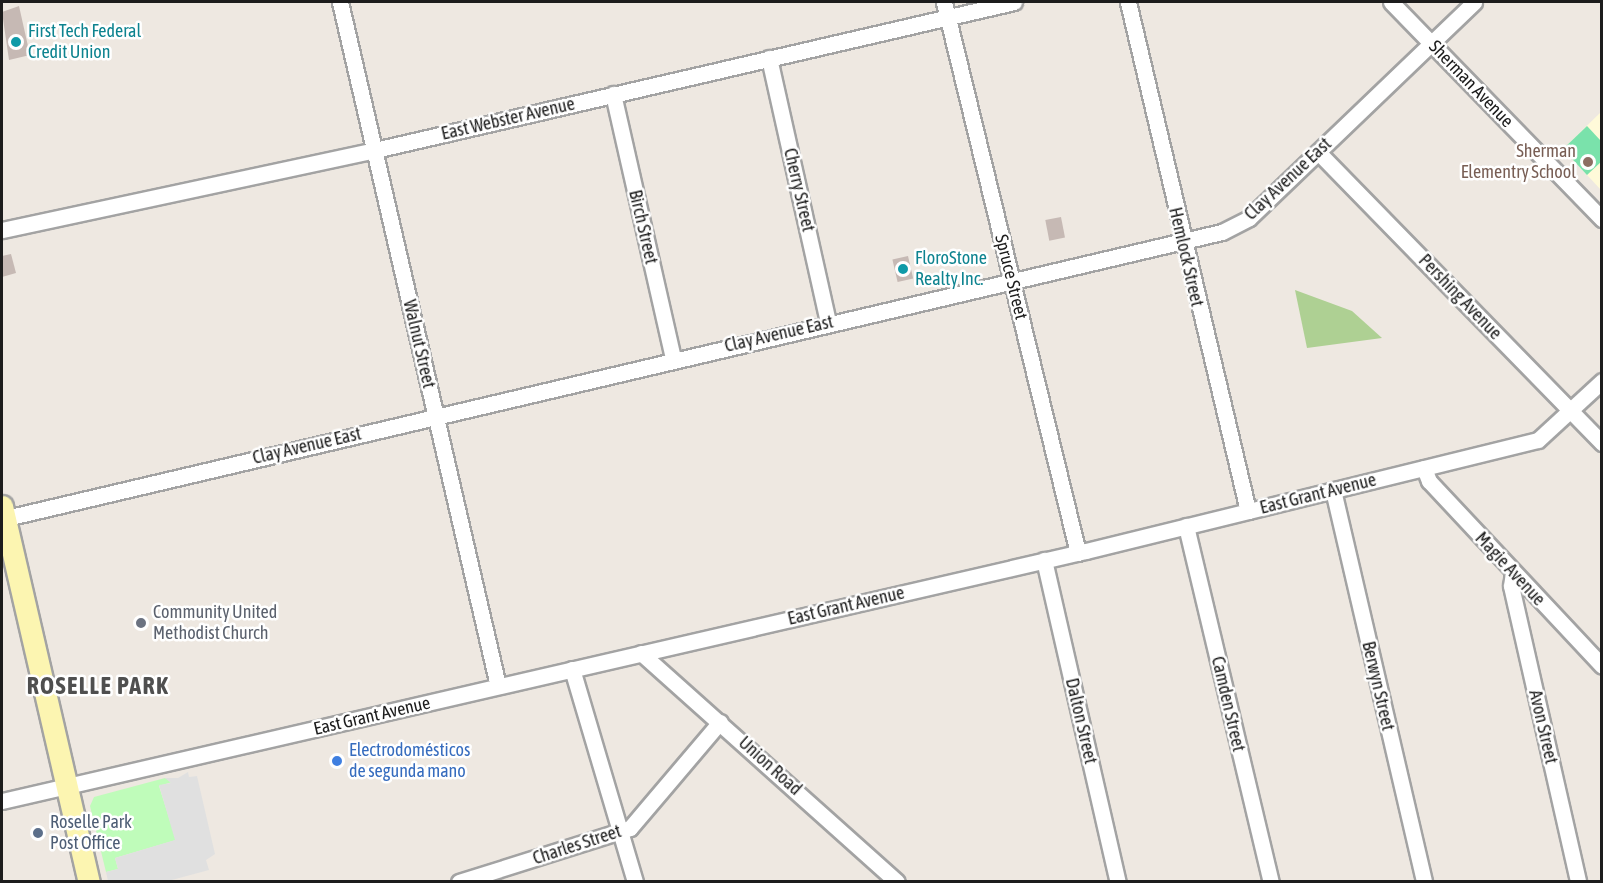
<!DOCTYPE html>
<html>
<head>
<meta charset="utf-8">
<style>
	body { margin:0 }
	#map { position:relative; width:1603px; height:883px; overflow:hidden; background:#eee8e1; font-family:"Asap Condensed",sans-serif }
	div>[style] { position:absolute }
	.education>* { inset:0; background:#fffad9 }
	.forest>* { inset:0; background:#aed093 }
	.park>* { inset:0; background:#bffcba }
	.pitch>* { inset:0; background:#7ae2ab }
	.parking>* { inset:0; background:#e0e0e0 }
	.building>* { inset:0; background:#c6b9b4; transform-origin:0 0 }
	.roads { filter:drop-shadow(2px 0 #a3a3a3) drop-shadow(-2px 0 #a3a3a3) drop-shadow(0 2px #a3a3a3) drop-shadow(0 -2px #a3a3a3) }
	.street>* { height:15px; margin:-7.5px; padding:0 7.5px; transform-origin:7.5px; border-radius:7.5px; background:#fff }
	.secondary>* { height:21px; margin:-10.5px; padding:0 10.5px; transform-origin:10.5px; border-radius:10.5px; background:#fcf5b1 }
	.dots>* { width:16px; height:16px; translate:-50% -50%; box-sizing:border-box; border:3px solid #fff; border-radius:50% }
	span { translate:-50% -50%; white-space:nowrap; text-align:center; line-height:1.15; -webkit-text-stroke:5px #fff; paint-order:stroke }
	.culture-label { font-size:18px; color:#0d838f }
	.left { translate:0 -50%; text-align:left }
	.street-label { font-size:18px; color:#1c1c1c }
	.education-label { font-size:18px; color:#785e54 }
	.right { translate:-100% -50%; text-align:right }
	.worship-label { font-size:18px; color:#5b616d }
	.shop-label { font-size:18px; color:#366cbe }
	.service-label { font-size:18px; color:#4e5e75 }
	.district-label { font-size:24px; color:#4f4f4f; font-weight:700; letter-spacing:1.5px }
	.frame { position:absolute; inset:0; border:3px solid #1c1c1c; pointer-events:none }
</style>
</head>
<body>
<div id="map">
	<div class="education">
		<i style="clip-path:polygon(1601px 112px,1601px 190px,1563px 149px)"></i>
	</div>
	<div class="forest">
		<i style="clip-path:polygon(1295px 290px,1352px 311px,1382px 338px,1307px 348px)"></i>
	</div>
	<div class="park">
		<i style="clip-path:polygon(165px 778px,172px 782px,159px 786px,176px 840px,115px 858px,118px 869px,106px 872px,90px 806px,94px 797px)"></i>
	</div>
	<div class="pitch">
		<i style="clip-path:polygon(1587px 126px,1601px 141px,1602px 161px,1587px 175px,1563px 149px)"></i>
	</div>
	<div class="parking">
		<i style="clip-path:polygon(188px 772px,189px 777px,197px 776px,215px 854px,206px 860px,209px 870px,168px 881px,108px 881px,106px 872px,118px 869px,115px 858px,175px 840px,159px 785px,171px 783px,165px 778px,178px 778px)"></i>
	</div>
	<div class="building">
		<i style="clip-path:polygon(19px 6px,30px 55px,9px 60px,2px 12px)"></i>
		<i style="left:1061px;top:217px;width:21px;height:16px;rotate:79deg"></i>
		<i style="clip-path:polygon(11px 254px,16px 273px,2px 277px,2px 256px)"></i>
		<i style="left:908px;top:256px;width:23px;height:16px;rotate:77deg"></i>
	</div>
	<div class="roads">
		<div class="street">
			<i style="left:340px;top:2px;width:702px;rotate:76.99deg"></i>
			<i style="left:944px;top:2px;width:567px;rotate:76.33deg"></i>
			<i style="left:1128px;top:2px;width:523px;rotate:76.73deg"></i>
			<i style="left:1391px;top:2px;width:303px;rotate:45.8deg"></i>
			<i style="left:769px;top:58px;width:271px;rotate:77.4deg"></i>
			<i style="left:613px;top:94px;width:272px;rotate:77.2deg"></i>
			<i style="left:1318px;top:152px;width:407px;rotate:45.7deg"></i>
			<i style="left:2px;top:230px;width:381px;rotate:-12.1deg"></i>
			<i style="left:375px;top:150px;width:656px;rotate:-13.04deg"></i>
			<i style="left:1424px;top:468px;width:14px;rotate:69deg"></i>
			<i style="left:1429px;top:481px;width:253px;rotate:46.9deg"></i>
			<i style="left:1333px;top:490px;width:402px;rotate:76.9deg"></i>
			<i style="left:2px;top:519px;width:1253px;rotate:-13.24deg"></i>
			<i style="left:1222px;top:232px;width:30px;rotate:-27deg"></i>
			<i style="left:1249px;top:218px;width:312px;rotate:-43.8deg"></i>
			<i style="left:1186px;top:526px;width:366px;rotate:76.6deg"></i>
			<i style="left:1044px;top:560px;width:330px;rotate:77.1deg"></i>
			<i style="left:1513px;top:572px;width:14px;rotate:98deg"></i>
			<i style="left:1511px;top:586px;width:303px;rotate:77.2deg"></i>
			<i style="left:641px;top:653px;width:343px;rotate:41.8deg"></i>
			<i style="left:572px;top:669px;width:222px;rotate:73.5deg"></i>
			<i style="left:2px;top:801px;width:1112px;rotate:-12.99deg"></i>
			<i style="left:1086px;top:551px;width:465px;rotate:-13.8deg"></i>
			<i style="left:1538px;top:440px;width:87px;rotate:-42.7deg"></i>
			<i style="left:459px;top:882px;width:179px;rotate:-17.5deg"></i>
			<i style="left:630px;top:828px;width:139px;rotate:-49.7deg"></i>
		</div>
		<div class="secondary">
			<i style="left:2px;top:506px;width:386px;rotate:77deg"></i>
		</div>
	</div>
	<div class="dots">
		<i style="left:16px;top:42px;background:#0f9aa8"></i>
		<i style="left:1588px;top:162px;background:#8d6e63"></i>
		<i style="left:903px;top:269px;background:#0f9aa8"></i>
		<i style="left:141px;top:623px;background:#6b7280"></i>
		<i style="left:337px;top:761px;background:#3f7fe0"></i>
		<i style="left:38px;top:833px;background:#5c6f8a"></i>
	</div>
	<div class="culture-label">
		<span class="left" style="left:28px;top:42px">First Tech Federal<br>Credit Union</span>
		<span class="left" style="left:915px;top:269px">FloroStone<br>Realty Inc.</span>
	</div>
	<div class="street-label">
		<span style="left:1471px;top:84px;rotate:46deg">Sherman Avenue</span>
		<span style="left:508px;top:119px;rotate:-13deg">East Webster Avenue</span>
		<span style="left:1288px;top:179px;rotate:-43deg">Clay Avenue East</span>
		<span style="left:799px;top:190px;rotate:77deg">Cherry Street</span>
		<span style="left:643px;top:227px;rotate:77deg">Birch Street</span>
		<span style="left:1186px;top:257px;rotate:77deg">Hemlock Street</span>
		<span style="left:1011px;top:277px;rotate:76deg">Spruce Street</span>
		<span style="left:1460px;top:297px;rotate:46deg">Pershing Avenue</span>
		<span style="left:779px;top:334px;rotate:-13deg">Clay Avenue East</span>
		<span style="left:419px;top:344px;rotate:77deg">Walnut Street</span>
		<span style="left:307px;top:446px;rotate:-13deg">Clay Avenue East</span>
		<span style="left:1318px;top:494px;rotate:-14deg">East Grant Avenue</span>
		<span style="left:1510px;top:569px;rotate:47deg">Magie Avenue</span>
		<span style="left:846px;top:606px;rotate:-13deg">East Grant Avenue</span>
		<span style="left:1378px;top:686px;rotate:77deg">Berwyn Street</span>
		<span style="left:1228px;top:704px;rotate:77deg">Camden Street</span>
		<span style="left:372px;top:716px;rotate:-13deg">East Grant Avenue</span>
		<span style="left:1081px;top:721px;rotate:77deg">Dalton Street</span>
		<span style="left:1543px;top:727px;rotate:77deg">Avon Street</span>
		<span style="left:770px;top:766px;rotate:42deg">Union Road</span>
		<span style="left:577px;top:845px;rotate:-18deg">Charles Street</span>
	</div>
	<div class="education-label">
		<span class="right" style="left:1576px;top:162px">Sherman<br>Elementry School</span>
	</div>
	<div class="worship-label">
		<span class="left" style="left:153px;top:623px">Community United<br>Methodist Church</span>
	</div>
	<div class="shop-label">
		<span class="left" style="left:349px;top:761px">Electrodomésticos<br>de segunda mano</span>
	</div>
	<div class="service-label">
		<span class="left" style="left:50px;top:833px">Roselle Park<br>Post Office</span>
	</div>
	<div class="district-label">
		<span style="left:98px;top:686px">ROSELLE PARK</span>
	</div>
	<div class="frame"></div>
</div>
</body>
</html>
